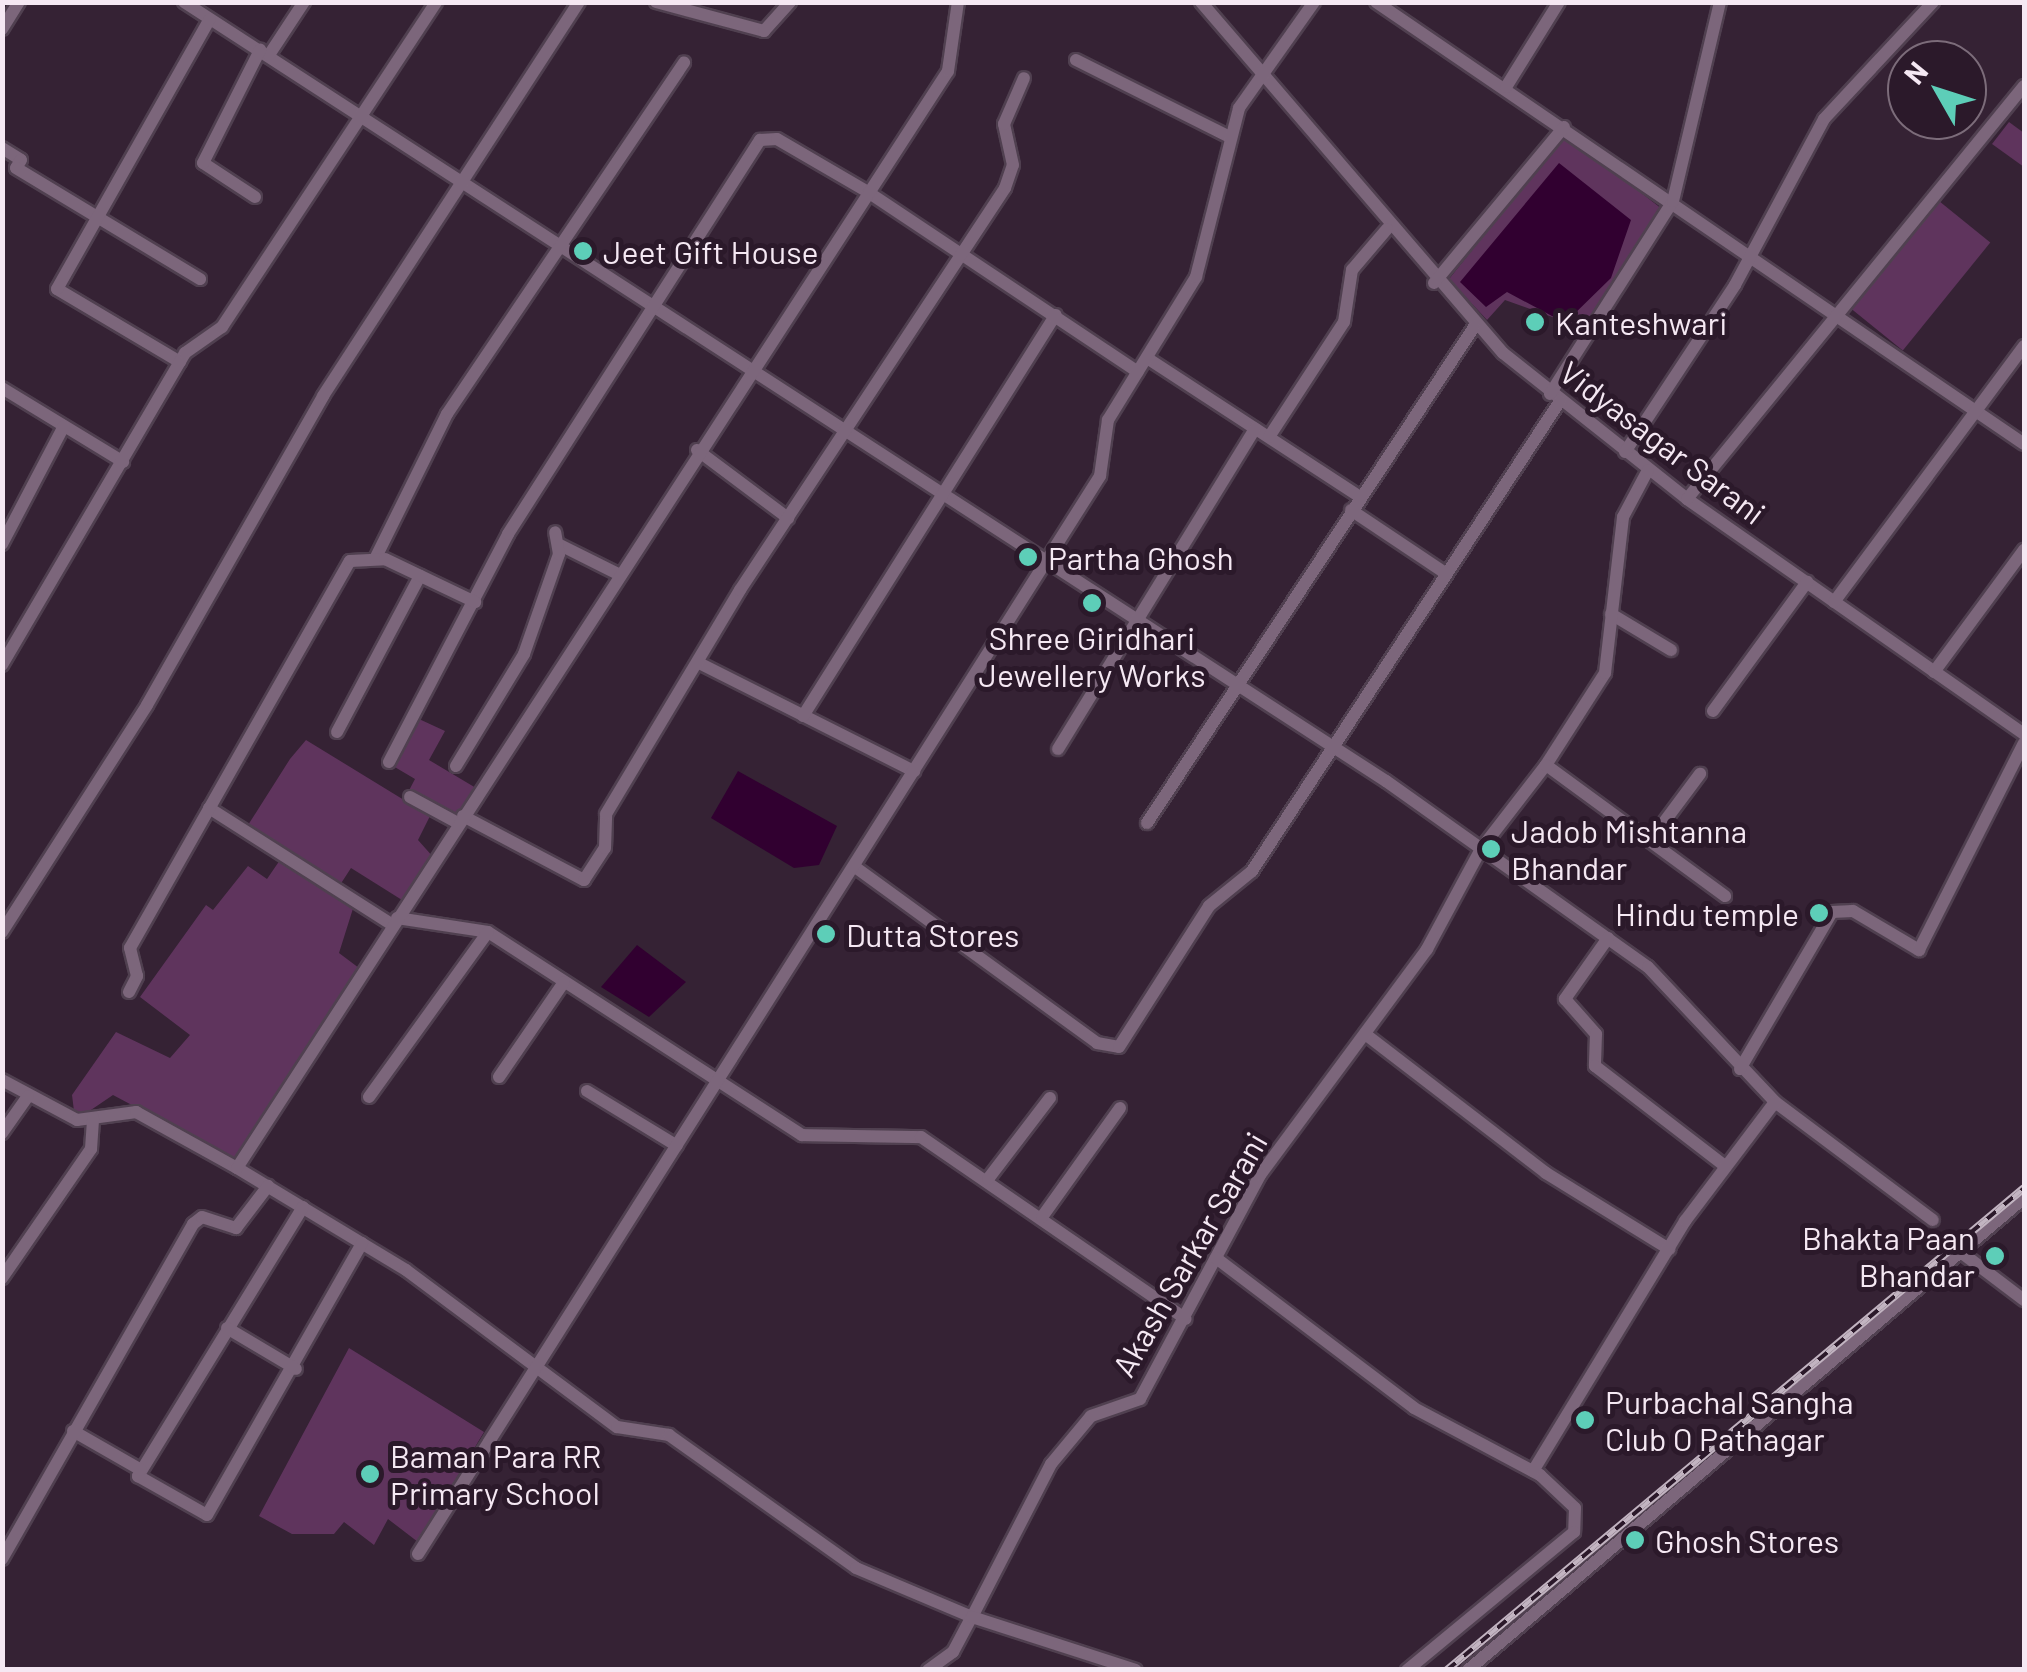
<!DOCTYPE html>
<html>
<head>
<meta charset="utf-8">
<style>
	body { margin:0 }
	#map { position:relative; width:2027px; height:1672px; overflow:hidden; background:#352234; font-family:Barlow,sans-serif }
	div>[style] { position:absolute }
	.green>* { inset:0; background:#5f345d; transform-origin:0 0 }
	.water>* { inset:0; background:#310030 }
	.roads { filter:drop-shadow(2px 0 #504050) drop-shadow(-2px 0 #504050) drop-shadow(0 2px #504050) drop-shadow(0 -2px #504050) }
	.minor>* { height:12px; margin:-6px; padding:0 6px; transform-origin:6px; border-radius:6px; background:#7c667b }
	.rail>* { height:8px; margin-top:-4px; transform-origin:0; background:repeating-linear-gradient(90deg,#2b192a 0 11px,#c2b4c1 0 22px); box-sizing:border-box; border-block:2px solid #c2b4c1 }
	.dots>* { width:28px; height:28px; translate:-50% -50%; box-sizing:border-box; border:5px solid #2b192a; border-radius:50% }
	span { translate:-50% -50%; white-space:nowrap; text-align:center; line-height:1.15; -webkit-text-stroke:10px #2b192a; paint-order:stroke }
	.poi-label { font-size:32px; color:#f5e8f3 }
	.left { translate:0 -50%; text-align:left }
	.right { translate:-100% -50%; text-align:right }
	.street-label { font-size:32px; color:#f5e8f3 }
	.frame { position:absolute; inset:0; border:5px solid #f5e8f3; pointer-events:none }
	.north { position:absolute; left:1887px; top:40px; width:100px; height:100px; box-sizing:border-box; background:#2b192a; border:2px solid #7c6c7a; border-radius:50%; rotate:309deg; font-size:28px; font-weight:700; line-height:40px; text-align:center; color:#f5e8f3 }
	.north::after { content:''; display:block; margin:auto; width:35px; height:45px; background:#5dceb8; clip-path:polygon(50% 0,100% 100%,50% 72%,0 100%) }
</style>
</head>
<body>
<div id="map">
	<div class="green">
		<i style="clip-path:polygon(2009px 122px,2024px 133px,2024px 167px,1992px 144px)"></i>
		<i style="clip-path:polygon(1565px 134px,1662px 209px,1591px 331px,1505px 300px,1487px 320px,1449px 279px)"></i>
		<i style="left:1939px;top:201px;width:66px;height:139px;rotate:39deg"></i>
		<i style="clip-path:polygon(419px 719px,445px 731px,429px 760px,476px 788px,451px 827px,430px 816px,418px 840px,434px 858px,410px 896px,402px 900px,351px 868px,338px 888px,356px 899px,339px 953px,359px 968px,237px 1161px,113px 1095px,85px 1114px,74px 1111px,72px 1095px,116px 1032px,170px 1058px,190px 1035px,140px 997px,206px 905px,213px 910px,248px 866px,267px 879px,280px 860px,243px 833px,290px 759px,306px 740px,404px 800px,415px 779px,393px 766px)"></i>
		<i style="clip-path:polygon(349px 1348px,484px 1432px,418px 1542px,388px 1519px,374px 1545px,344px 1522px,334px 1534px,292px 1534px,259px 1516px)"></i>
	</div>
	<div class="water">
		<i style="clip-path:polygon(1559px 163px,1631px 220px,1611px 278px,1565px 323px,1507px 292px,1486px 307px,1460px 282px)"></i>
		<i style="clip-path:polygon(738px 771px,837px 826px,819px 865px,794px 868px,711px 818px)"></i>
		<i style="clip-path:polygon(637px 945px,686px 982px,649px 1017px,601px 987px)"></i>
	</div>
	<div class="roads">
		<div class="minor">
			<i style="left:184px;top:2px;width:1432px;rotate:32.95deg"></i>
			<i style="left:1386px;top:781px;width:321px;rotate:35.4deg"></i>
			<i style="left:1648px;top:967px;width:185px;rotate:46.7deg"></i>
			<i style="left:1775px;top:1102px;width:197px;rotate:36.8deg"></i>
			<i style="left:656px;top:2px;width:112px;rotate:15deg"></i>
			<i style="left:764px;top:31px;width:39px;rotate:-48deg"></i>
			<i style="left:1201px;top:2px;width:463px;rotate:49.3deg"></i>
			<i style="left:1503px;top:353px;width:235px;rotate:38.4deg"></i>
			<i style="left:1687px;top:499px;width:411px;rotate:34.9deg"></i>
			<i style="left:1376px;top:2px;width:784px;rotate:34.3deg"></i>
			<i style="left:2px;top:29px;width:32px;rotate:-58deg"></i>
			<i style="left:269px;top:55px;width:64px;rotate:-56.6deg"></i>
			<i style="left:1076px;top:60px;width:170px;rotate:26.6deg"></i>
			<i style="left:1506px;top:87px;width:100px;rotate:-58.1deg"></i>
			<i style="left:2px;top:148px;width:22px;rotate:32deg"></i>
			<i style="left:21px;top:160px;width:9px;rotate:122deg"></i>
			<i style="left:16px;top:168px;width:215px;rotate:31.1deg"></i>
			<i style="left:255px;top:197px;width:62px;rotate:-146.8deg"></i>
			<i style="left:203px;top:163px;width:127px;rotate:-63.2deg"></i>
			<i style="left:1434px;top:283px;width:203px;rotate:-50.2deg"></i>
			<i style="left:1147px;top:358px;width:254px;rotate:33.1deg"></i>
			<i style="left:180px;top:362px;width:143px;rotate:-149.3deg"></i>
			<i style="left:57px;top:289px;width:310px;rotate:-60.5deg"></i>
			<i style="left:2px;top:388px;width:142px;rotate:31.4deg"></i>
			<i style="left:1550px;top:394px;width:229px;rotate:-57.5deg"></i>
			<i style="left:1673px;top:201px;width:204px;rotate:-76.7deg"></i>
			<i style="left:1269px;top:437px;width:137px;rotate:-56.9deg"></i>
			<i style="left:1344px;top:322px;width:53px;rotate:-81.3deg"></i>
			<i style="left:1352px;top:270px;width:54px;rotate:-49.5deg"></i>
			<i style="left:697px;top:450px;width:114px;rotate:36.8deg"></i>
			<i style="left:1625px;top:452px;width:200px;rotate:-56.6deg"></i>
			<i style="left:1735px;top:285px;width:188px;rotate:-61.8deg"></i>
			<i style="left:1824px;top:119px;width:160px;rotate:-47deg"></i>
			<i style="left:1687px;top:499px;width:533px;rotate:-50.79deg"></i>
			<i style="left:1351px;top:510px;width:110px;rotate:33.8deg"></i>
			<i style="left:2px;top:544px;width:133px;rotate:-62.3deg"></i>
			<i style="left:560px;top:545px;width:63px;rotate:26.6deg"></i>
			<i style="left:376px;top:557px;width:160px;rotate:-63.6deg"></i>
			<i style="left:447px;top:414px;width:424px;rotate:-56deg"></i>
			<i style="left:1834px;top:602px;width:319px;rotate:-53.4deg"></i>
			<i style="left:1611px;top:614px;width:70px;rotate:31deg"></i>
			<i style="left:699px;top:663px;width:241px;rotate:26.7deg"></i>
			<i style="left:2px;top:665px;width:362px;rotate:-59.6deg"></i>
			<i style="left:185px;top:353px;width:45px;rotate:-35.1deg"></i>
			<i style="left:222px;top:327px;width:389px;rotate:-56.6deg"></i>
			<i style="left:1934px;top:672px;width:152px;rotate:-53.6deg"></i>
			<i style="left:1713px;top:711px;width:160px;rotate:-53.9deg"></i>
			<i style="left:803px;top:716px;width:474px;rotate:-57.8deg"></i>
			<i style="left:337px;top:732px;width:177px;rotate:-62deg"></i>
			<i style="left:1058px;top:749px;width:376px;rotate:-58.4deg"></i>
			<i style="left:389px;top:762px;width:257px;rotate:-62.4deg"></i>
			<i style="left:508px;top:534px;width:468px;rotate:-57.4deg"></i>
			<i style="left:760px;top:140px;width:17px;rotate:-3deg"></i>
			<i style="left:777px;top:139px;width:105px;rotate:30.2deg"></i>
			<i style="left:868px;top:192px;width:324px;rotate:33.7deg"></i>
			<i style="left:1546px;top:765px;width:109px;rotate:-57.3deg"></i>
			<i style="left:1605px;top:673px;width:157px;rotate:-83.4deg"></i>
			<i style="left:1623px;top:517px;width:53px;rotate:-62deg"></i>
			<i style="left:456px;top:766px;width:131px;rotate:-58.7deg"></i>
			<i style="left:524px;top:654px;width:106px;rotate:-70.7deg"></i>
			<i style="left:559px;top:554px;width:22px;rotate:-100deg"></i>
			<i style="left:410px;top:797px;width:55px;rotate:28.4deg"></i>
			<i style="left:209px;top:808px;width:218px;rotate:32.5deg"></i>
			<i style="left:463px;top:816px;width:137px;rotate:27.9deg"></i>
			<i style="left:584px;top:880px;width:38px;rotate:-57deg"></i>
			<i style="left:605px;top:848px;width:34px;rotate:-88deg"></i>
			<i style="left:606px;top:814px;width:261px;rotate:-59.1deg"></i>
			<i style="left:740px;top:590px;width:481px;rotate:-56.6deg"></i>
			<i style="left:1005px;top:188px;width:24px;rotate:-71deg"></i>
			<i style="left:1013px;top:165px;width:42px;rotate:-102.4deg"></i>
			<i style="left:1004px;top:124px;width:50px;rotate:-66.5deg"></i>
			<i style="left:1147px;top:823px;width:594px;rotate:-56.6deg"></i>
			<i style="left:1650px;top:841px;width:84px;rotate:-53.3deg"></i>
			<i style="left:855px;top:867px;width:299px;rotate:36deg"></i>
			<i style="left:1097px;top:1043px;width:22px;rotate:10deg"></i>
			<i style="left:1119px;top:1047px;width:167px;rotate:-57.4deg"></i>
			<i style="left:1209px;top:906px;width:55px;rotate:-39.1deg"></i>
			<i style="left:1252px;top:871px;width:562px;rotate:-56.76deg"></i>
			<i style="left:397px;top:918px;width:92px;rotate:8.7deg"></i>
			<i style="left:488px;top:932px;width:374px;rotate:32.9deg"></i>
			<i style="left:802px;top:1135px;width:119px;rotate:1deg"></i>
			<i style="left:921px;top:1137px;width:321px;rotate:34.5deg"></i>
			<i style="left:2px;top:932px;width:269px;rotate:-57.4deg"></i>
			<i style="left:147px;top:705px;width:356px;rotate:-60.3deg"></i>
			<i style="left:323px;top:396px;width:470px;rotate:-57deg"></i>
			<i style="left:1608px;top:938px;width:75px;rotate:125.2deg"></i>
			<i style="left:1565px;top:999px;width:47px;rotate:48.5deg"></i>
			<i style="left:1596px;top:1034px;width:32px;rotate:92deg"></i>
			<i style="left:1595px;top:1066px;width:164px;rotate:37.6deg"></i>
			<i style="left:129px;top:992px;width:18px;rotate:-63deg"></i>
			<i style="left:137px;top:976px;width:29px;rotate:-104deg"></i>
			<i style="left:130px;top:948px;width:445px;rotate:-60.4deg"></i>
			<i style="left:350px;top:561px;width:35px;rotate:-3deg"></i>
			<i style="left:385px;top:559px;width:100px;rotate:25.5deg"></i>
			<i style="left:1365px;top:1034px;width:228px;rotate:37.5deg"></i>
			<i style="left:1546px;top:1173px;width:145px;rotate:31.7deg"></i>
			<i style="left:1740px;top:1069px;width:182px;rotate:-59.6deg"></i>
			<i style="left:1832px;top:912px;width:21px;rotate:-3deg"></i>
			<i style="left:1853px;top:911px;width:77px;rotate:30.6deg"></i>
			<i style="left:1919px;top:950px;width:232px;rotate:-63.1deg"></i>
			<i style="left:499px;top:1077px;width:115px;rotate:-55.6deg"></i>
			<i style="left:2px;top:1080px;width:85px;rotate:28.1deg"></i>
			<i style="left:77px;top:1120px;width:60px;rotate:-7.7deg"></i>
			<i style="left:136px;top:1112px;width:115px;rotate:29deg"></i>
			<i style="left:237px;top:1168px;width:197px;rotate:31.1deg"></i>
			<i style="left:406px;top:1270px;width:263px;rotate:36.7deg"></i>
			<i style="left:617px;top:1427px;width:53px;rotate:8.7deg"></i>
			<i style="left:669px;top:1435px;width:229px;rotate:35.4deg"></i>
			<i style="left:856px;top:1568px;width:126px;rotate:22.9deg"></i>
			<i style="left:972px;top:1617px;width:172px;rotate:-62.7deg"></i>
			<i style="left:1051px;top:1464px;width:62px;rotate:-50.2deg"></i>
			<i style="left:1091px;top:1416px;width:52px;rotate:-19.1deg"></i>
			<i style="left:1140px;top:1399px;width:254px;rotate:-61.8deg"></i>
			<i style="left:1260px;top:1175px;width:281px;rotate:-53.5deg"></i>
			<i style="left:1427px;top:949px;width:114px;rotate:-61.6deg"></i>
			<i style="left:1481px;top:849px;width:106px;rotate:-52.3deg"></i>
			<i style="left:1546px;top:765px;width:222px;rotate:36.2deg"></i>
			<i style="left:587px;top:1091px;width:105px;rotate:31.4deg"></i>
			<i style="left:369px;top:1097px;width:203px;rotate:-54.2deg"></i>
			<i style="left:2px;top:1133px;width:45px;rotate:-54.9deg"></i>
			<i style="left:237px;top:1168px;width:1307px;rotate:-57.05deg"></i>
			<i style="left:948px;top:71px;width:70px;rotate:-81.8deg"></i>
			<i style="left:988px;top:1179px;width:102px;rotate:-52.6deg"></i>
			<i style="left:303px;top:1207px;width:316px;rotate:121.5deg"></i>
			<i style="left:138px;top:1476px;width:79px;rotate:29.5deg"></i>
			<i style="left:207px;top:1515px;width:313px;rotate:-60.3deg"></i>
			<i style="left:1042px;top:1217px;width:134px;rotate:-54.4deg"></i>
			<i style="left:1962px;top:1253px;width:78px;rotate:37.2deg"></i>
			<i style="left:1216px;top:1258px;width:248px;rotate:37.1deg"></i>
			<i style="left:1414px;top:1408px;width:143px;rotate:28deg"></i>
			<i style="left:1540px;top:1475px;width:48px;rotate:43.3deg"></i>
			<i style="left:1575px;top:1508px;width:24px;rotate:92deg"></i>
			<i style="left:1574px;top:1532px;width:217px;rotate:140.4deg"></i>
			<i style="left:2px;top:1278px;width:157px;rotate:-55.4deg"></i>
			<i style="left:91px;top:1149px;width:31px;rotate:-86deg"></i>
			<i style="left:227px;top:1328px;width:80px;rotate:30.7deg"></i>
			<i style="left:73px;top:1431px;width:78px;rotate:29.8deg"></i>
			<i style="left:1533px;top:1471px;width:293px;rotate:-58.7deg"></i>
			<i style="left:1685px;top:1221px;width:149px;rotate:-52.9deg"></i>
			<i style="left:418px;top:1554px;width:1276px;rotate:-57.68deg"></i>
			<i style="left:1100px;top:476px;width:57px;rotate:-81.9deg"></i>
			<i style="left:1108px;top:420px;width:168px;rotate:-58.4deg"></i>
			<i style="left:1196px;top:277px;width:174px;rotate:-75.7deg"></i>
			<i style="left:1239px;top:108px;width:130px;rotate:-54.7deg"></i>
			<i style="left:2px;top:1559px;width:386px;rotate:-60.3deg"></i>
			<i style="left:193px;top:1224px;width:11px;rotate:-38deg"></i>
			<i style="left:202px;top:1217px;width:36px;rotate:18deg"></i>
			<i style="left:236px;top:1228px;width:53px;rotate:-52.7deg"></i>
			<i style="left:928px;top:1670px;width:31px;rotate:-36deg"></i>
			<i style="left:953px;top:1652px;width:40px;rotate:-62deg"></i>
			<i style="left:972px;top:1617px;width:172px;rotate:17.9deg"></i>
			<i style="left:1468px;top:1670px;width:729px;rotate:-40.33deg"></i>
		</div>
	</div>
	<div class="rail">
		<i style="left:1447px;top:1670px;width:752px;rotate:-39.87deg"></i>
	</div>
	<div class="dots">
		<i style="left:583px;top:251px;background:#5dceb8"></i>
		<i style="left:1535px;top:322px;background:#5dceb8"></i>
		<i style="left:1028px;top:557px;background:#5dceb8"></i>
		<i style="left:1092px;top:603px;background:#5dceb8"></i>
		<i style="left:1491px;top:849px;background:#5dceb8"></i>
		<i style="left:1819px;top:913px;background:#5dceb8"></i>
		<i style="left:826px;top:934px;background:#5dceb8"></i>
		<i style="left:1995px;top:1256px;background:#5dceb8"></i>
		<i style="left:1585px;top:1420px;background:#5dceb8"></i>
		<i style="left:370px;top:1474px;background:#5dceb8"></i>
		<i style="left:1635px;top:1540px;background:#5dceb8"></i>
	</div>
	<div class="poi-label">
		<span class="left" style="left:603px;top:251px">Jeet Gift House</span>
		<span class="left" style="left:1555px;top:322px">Kanteshwari</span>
		<span class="left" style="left:1048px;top:557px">Partha Ghosh</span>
		<span style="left:1092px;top:656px">Shree Giridhari<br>Jewellery Works</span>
		<span class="left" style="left:1511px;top:849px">Jadob Mishtanna<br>Bhandar</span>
		<span class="right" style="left:1799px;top:913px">Hindu temple</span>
		<span class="left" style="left:846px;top:934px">Dutta Stores</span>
		<span class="right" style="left:1975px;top:1256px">Bhakta Paan<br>Bhandar</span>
		<span class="left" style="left:1605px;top:1420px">Purbachal Sangha<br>Club O Pathagar</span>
		<span class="left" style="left:390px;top:1474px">Baman Para RR<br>Primary School</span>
		<span class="left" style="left:1655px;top:1540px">Ghosh Stores</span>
	</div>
	<div class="street-label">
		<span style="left:1663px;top:442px;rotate:37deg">Vidyasagar Sarani</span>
		<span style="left:1189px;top:1254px;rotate:-60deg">Akash Sarkar Sarani</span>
	</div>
	<div class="frame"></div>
	<div class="north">N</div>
</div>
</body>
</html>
